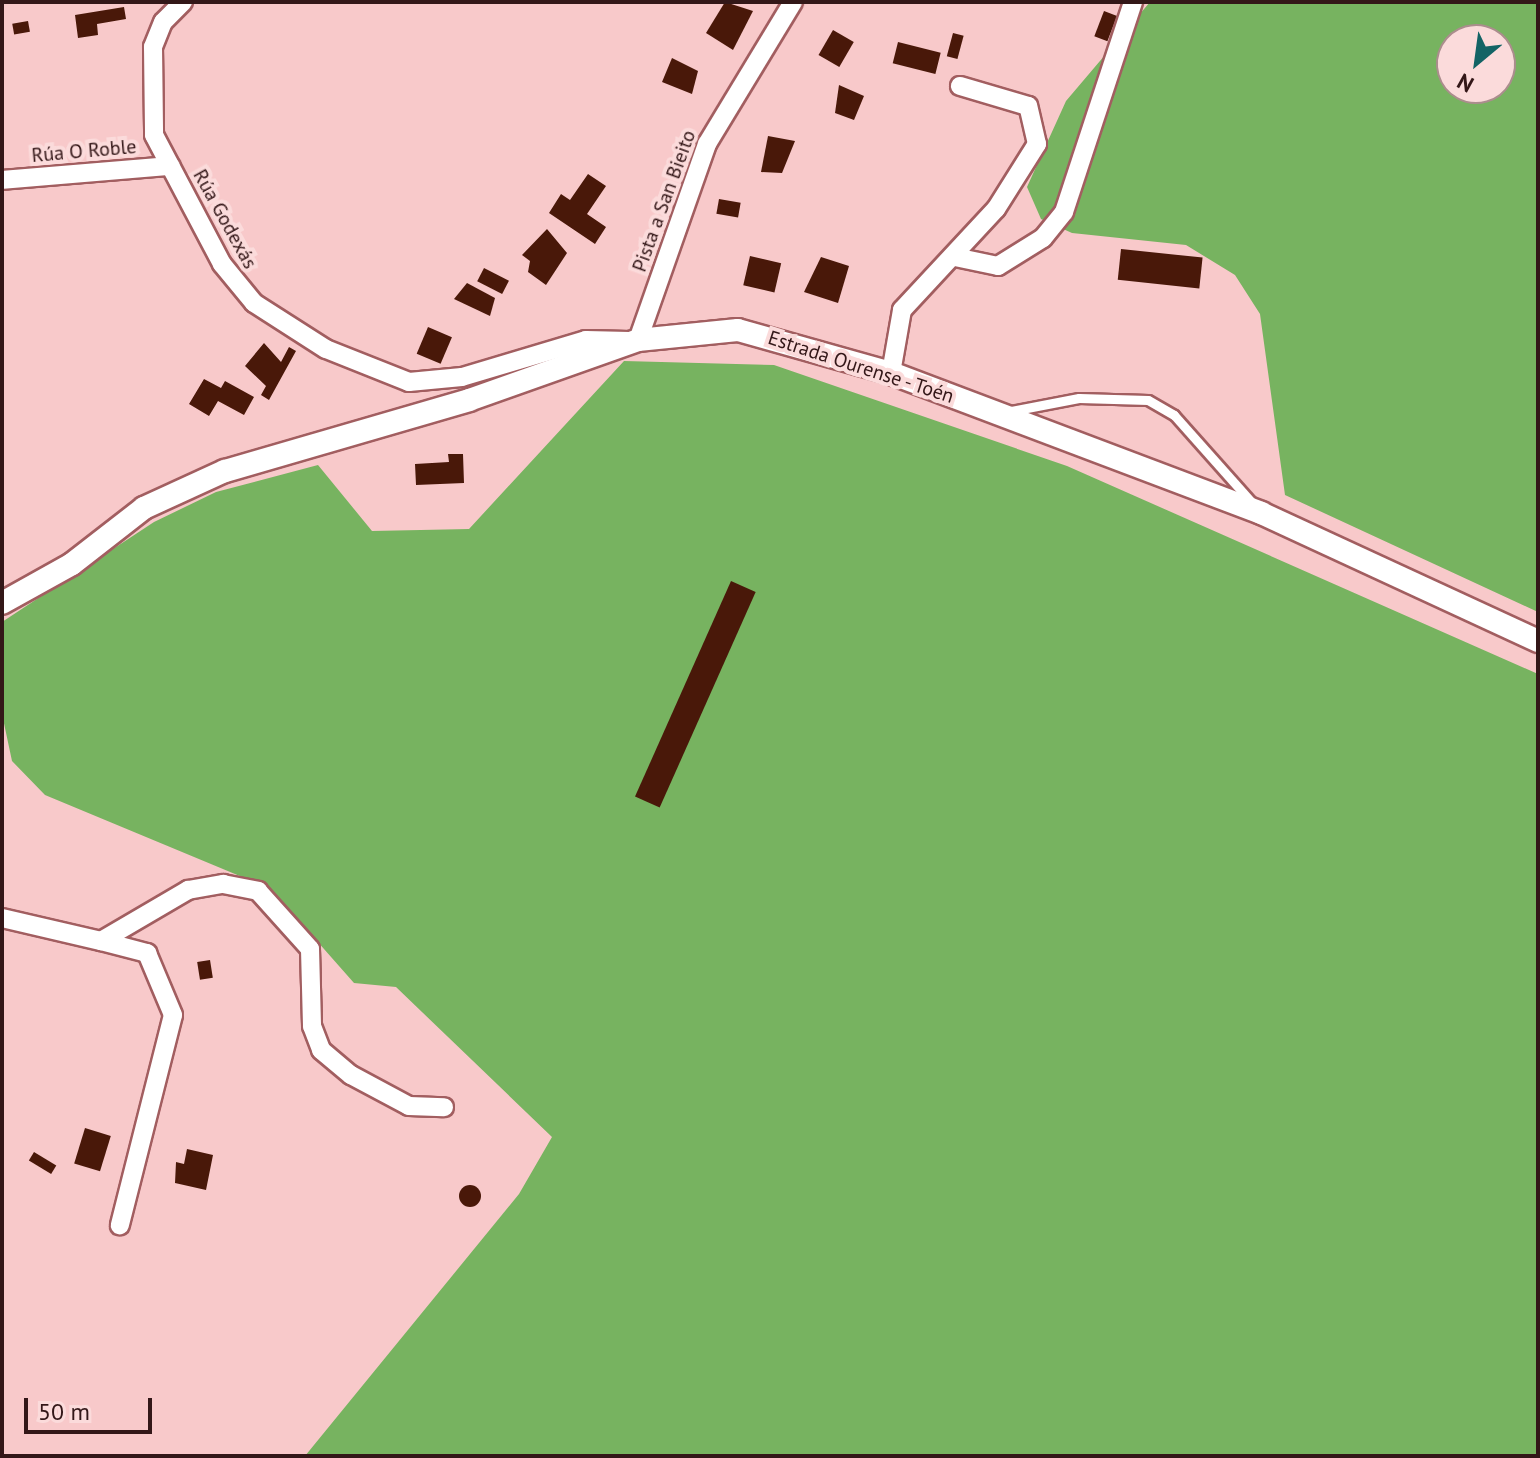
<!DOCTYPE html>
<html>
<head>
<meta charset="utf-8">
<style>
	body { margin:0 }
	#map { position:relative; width:1540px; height:1458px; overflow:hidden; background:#f8c9ca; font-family:"PT Sans",sans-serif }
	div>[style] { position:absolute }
	.forest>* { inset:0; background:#77b360 }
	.building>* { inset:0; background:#491809; transform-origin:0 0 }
	.round { border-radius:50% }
	.roads { filter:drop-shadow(2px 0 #a25e60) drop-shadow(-2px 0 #a25e60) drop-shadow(0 2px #a25e60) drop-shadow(0 -2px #a25e60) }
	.service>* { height:9px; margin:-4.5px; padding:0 4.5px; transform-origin:4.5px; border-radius:4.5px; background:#fff }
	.minor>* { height:18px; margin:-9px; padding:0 9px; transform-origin:9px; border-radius:9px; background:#fff }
	.tertiary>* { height:22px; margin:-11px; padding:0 11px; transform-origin:11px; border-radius:11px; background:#fff }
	span { translate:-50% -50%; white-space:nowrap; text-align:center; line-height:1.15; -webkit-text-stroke:8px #fbdbdb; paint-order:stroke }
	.street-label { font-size:20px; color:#331718 }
	.frame { position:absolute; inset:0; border:4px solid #331718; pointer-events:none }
	.north { position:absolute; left:1436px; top:24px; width:80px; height:80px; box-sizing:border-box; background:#fbdbdb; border:2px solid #ab8d8d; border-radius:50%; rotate:209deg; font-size:22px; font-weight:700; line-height:32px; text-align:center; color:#331718 }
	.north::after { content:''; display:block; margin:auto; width:28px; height:36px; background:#136365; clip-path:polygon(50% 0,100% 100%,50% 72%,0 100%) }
	.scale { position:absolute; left:24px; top:1398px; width:128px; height:36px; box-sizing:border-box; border:4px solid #331718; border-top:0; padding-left:10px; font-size:24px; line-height:28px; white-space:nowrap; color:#331718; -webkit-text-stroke:6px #fbdbdb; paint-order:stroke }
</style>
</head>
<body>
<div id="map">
	<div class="forest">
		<i style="clip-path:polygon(evenodd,1150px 2px,1538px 2px,1538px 612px,1285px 495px,1260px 314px,1235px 275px,1186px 245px,1072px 233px,1041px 219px,1027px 187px,1066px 101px,1150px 2px,1452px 40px,1500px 40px,1500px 88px,1452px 88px,1452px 40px)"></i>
		<i style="clip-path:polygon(624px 361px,774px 365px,1067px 466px,1538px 674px,1538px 1456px,305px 1456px,519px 1194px,552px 1137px,396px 987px,354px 983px,279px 898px,259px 884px,45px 795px,12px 761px,2px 714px,2px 622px,154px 522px,216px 492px,318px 465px,372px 531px,469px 529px)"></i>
	</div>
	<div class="building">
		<i style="clip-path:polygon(725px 2px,753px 11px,733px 50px,706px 33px)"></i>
		<i style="clip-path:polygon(124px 7px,126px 19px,97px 24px,98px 35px,78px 38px,75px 15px)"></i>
		<i style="left:1104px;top:11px;width:14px;height:27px;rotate:21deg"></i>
		<i style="left:28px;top:21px;width:11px;height:16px;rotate:80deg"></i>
		<i style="left:833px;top:30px;width:24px;height:29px;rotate:30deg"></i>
		<i style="left:953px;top:33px;width:11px;height:24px;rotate:15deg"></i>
		<i style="left:898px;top:42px;width:44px;height:22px;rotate:14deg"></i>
		<i style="clip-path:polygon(672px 58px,698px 71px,692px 94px,662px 82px)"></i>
		<i style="clip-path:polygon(839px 85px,864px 96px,854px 120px,835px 113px)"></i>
		<i style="clip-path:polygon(768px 136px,795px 141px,782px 173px,761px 172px)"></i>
		<i style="clip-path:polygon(588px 174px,606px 186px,587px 214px,606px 227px,595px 244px,549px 213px,561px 194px,570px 200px)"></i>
		<i style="left:719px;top:199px;width:22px;height:15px;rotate:10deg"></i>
		<i style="clip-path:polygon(547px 229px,567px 253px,546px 285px,528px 272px,530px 261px,522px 255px)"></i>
		<i style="left:1121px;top:249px;width:82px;height:31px;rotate:6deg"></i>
		<i style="left:750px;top:256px;width:32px;height:30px;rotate:13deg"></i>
		<i style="clip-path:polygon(821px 257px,849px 266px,838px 303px,804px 292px)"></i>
		<i style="left:484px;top:268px;width:28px;height:15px;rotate:27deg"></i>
		<i style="clip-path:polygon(467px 283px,495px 298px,490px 316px,454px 299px)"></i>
		<i style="left:428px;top:327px;width:26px;height:29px;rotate:23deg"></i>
		<i style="clip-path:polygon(264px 343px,281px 362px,289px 347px,296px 351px,269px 400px,261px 395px,266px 386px,245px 366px)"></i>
		<i style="clip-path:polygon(204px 379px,221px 388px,225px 381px,254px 397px,244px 415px,218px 401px,209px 416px,189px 404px)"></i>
		<i style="clip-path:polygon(448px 454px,463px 454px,464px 483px,416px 485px,415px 464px,449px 462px)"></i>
		<i style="left:731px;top:581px;width:27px;height:236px;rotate:24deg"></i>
		<i style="left:210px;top:960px;width:18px;height:13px;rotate:81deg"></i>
		<i style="left:85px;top:1128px;width:27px;height:37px;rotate:17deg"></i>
		<i style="clip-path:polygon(187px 1149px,213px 1155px,206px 1190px,175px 1183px,176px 1162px,184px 1164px)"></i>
		<i style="left:34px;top:1152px;width:26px;height:10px;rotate:31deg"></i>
		<i class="round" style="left:459px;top:1185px;width:22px;height:22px"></i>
	</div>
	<div class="roads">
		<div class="service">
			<i style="left:1006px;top:412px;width:74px;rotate:-10.9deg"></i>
			<i style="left:1079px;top:398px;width:69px;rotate:1.7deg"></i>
			<i style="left:1148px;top:400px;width:30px;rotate:30deg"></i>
			<i style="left:1174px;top:415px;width:119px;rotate:48.4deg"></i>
		</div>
		<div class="minor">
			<i style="left:183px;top:2px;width:28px;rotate:135deg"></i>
			<i style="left:163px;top:22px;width:27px;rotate:112deg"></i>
			<i style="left:153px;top:47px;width:88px;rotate:89.3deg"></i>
			<i style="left:154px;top:135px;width:146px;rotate:62.2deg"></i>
			<i style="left:222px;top:264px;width:50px;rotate:50.6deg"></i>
			<i style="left:254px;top:303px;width:85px;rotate:32.6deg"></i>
			<i style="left:326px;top:349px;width:89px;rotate:21.7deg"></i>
			<i style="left:409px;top:382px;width:53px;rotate:-5.4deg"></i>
			<i style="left:462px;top:377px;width:129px;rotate:-16.6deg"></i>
			<i style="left:586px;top:340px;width:43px;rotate:1.3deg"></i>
			<i style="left:2px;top:180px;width:169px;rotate:-4.8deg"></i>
			<i style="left:955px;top:257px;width:44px;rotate:11.8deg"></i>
			<i style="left:998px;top:266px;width:53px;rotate:-31.9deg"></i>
			<i style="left:1043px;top:238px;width:33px;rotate:-51deg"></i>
			<i style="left:1064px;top:212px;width:221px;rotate:-71.8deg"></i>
			<i style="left:638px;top:340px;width:208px;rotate:-70.6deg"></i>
			<i style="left:707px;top:144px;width:166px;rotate:-58.8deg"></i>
			<i style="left:891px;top:373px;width:64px;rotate:-80.1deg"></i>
			<i style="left:902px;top:310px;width:138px;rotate:-47.1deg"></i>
			<i style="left:996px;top:209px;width:77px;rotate:-57.8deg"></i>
			<i style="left:1037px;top:144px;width:39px;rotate:-103deg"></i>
			<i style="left:1028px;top:106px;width:71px;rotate:-163.6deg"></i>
			<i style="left:2px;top:918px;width:102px;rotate:13.1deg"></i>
			<i style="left:101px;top:941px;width:101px;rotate:-30.4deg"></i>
			<i style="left:188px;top:890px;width:36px;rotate:-10deg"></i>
			<i style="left:223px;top:884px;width:36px;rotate:11deg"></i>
			<i style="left:258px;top:891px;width:78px;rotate:48.1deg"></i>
			<i style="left:310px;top:949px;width:77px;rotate:88.5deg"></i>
			<i style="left:312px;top:1026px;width:26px;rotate:69deg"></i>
			<i style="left:321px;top:1050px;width:39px;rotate:40deg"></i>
			<i style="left:351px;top:1075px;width:66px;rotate:28.1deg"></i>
			<i style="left:409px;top:1106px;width:35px;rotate:2deg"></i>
			<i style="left:101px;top:941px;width:48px;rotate:14.6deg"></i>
			<i style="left:147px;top:953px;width:67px;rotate:67.2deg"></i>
			<i style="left:173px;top:1015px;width:217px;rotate:104.2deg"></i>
		</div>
		<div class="tertiary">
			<i style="left:2px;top:603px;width:80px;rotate:-29.1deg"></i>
			<i style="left:72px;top:564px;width:91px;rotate:-37.9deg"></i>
			<i style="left:144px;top:508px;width:89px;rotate:-24.6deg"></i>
			<i style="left:225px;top:471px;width:254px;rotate:-16.2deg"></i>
			<i style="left:469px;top:400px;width:179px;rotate:-19.5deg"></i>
			<i style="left:638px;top:340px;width:100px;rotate:-5.7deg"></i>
			<i style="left:738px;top:330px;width:159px;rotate:15.7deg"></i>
			<i style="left:891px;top:373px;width:396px;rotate:20.7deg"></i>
			<i style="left:1261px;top:513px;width:305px;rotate:24.8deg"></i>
		</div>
	</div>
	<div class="street-label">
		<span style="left:84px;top:151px;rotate:-5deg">Rúa O Roble</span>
		<span style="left:664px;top:201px;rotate:-70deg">Pista a San Bieito</span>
		<span style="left:225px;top:219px;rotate:61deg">Rúa Godexás</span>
		<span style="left:861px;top:367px;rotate:18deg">Estrada Ourense - Toén</span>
	</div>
	<div class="frame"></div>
	<div class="north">N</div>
	<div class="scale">50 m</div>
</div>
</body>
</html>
